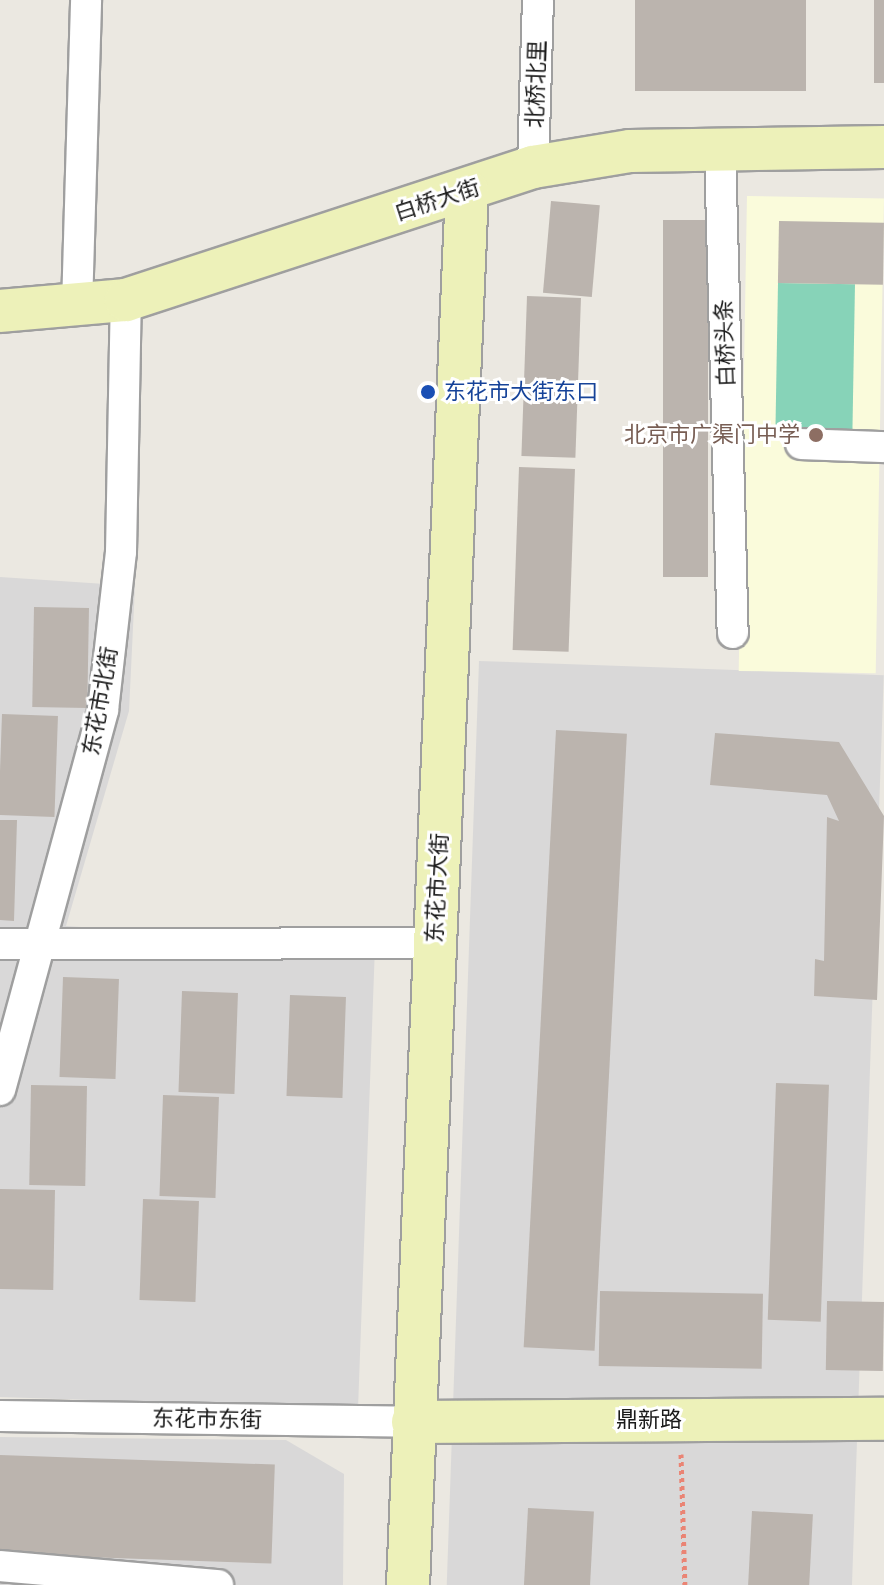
<!DOCTYPE html>
<html>
<head>
<meta charset="utf-8">
<style>
	body { margin:0 }
	#map { position:relative; width:884px; height:1585px; overflow:hidden; background:#ebe8e1; font-family:Rubik,"Noto Sans SC",sans-serif }
	div>[style] { position:absolute }
	.residential>* { inset:0; background:#d9d8d8; transform-origin:0 0 }
	.education>* { inset:0; background:#fafbdb; transform-origin:0 0 }
	.pitch>* { inset:0; background:#87d3b8; transform-origin:0 0 }
	.building>* { inset:0; background:#bbb4ae; transform-origin:0 0 }
	.path>* { height:5px; margin-top:-2.5px; transform-origin:0; background:repeating-linear-gradient(90deg,#ea8474 0 4px,transparent 0 8px) }
	.roads { filter:drop-shadow(2px 0 #9f9f9f) drop-shadow(-2px 0 #9f9f9f) drop-shadow(0 2px #9f9f9f) drop-shadow(0 -2px #9f9f9f) }
	.street>* { height:30px; margin:-15px; padding:0 15px; transform-origin:15px; border-radius:15px; background:#fff }
	.secondary>* { height:42px; margin:-21px; padding:0 21px; transform-origin:21px; border-radius:21px; background:#edf1b9 }
	.dots>* { width:22px; height:22px; translate:-50% -50%; box-sizing:border-box; border:4px solid #fff; border-radius:50% }
	span { translate:-50% -50%; white-space:nowrap; text-align:center; line-height:1.15; -webkit-text-stroke:6px #fff; paint-order:stroke }
	.street-label { font-size:22px; color:#1b1b1b }
	.transit-label { font-size:22px; color:#164399 }
	.left { translate:0 -50%; text-align:left }
	.education-label { font-size:22px; color:#785e54 }
	.right { translate:-100% -50%; text-align:right }
</style>
</head>
<body>
<div id="map">
	<div class="residential">
		<i style="clip-path:polygon(0 577px,135px 586px,129px 711px,66px 926px,375px 946px,358px 1409px,0 1397px)"></i>
		<i style="left:479px;top:661px;width:405px;height:925px;rotate:2deg"></i>
		<i style="clip-path:polygon(0 1437px,286px 1440px,344px 1474px,343px 1585px,0 1585px)"></i>
	</div>
	<div class="education">
		<i style="left:747px;top:196px;width:137px;height:475px;rotate:1deg"></i>
	</div>
	<div class="pitch">
		<i style="left:778px;top:283px;width:77px;height:150px;rotate:1deg"></i>
	</div>
	<div class="building">
		<i style="left:635px;top:0;width:171px;height:91px"></i>
		<i style="left:874px;top:0;width:10px;height:83px"></i>
		<i style="left:551px;top:201px;width:49px;height:92px;rotate:5deg"></i>
		<i style="left:663px;top:220px;width:45px;height:357px"></i>
		<i style="left:779px;top:221px;width:105px;height:62px;rotate:1deg"></i>
		<i style="left:527px;top:296px;width:54px;height:160px;rotate:2deg"></i>
		<i style="left:519px;top:467px;width:56px;height:183px;rotate:2deg"></i>
		<i style="left:34px;top:607px;width:55px;height:100px;rotate:1deg"></i>
		<i style="left:2px;top:714px;width:56px;height:101px;rotate:2deg"></i>
		<i style="left:556px;top:730px;width:71px;height:618px;rotate:3deg"></i>
		<i style="clip-path:polygon(715px 733px,839px 742px,884px 816px,877px 1000px,814px 996px,815px 959px,824px 961px,827px 817px,839px 821px,827px 795px,710px 785px)"></i>
		<i style="clip-path:polygon(0 820px,17px 820px,14px 921px,0 920px)"></i>
		<i style="left:63px;top:977px;width:56px;height:100px;rotate:2deg"></i>
		<i style="left:182px;top:991px;width:56px;height:101px;rotate:2deg"></i>
		<i style="left:290px;top:995px;width:56px;height:101px;rotate:2deg"></i>
		<i style="left:776px;top:1083px;width:53px;height:237px;rotate:2deg"></i>
		<i style="left:31px;top:1085px;width:56px;height:100px;rotate:1deg"></i>
		<i style="left:163px;top:1095px;width:56px;height:101px;rotate:2deg"></i>
		<i style="left:0;top:1189px;width:55px;height:100px;rotate:1deg"></i>
		<i style="left:143px;top:1199px;width:56px;height:101px;rotate:2deg"></i>
		<i style="left:600px;top:1291px;width:163px;height:75px;rotate:1deg"></i>
		<i style="left:827px;top:1301px;width:57px;height:69px;rotate:1deg"></i>
		<i style="left:0;top:1455px;width:275px;height:99px;rotate:2deg"></i>
		<i style="left:528px;top:1508px;width:66px;height:77px;rotate:3deg"></i>
		<i style="left:752px;top:1511px;width:61px;height:74px;rotate:3deg"></i>
	</div>
	<div class="path">
		<i style="left:681px;top:1454px;width:131px;rotate:88.3deg"></i>
	</div>
	<div class="roads">
		<div class="street">
			<i style="left:720px;top:149px;width:484px;rotate:88.5deg"></i>
			<i style="left:533px;top:167px;width:167px;rotate:-88.3deg"></i>
			<i style="left:77px;top:307px;width:307px;rotate:-88.3deg"></i>
			<i style="left:801px;top:444px;width:83px;rotate:2.1deg"></i>
			<i style="left:0;top:944px;width:434px;rotate:-0.1deg"></i>
			<i style="left:0;top:1090px;width:394px;rotate:-74.8deg"></i>
			<i style="left:103px;top:710px;width:159px;rotate:-83.5deg"></i>
			<i style="left:121px;top:552px;width:252px;rotate:-88.9deg"></i>
			<i style="left:0;top:1416px;width:413px;rotate:0.8deg"></i>
			<i style="left:0;top:1566px;width:219px;rotate:5deg"></i>
		</div>
		<div class="secondary">
			<i style="left:0;top:311px;width:126px;rotate:-5deg"></i>
			<i style="left:126px;top:300px;width:428px;rotate:-18.1deg"></i>
			<i style="left:533px;top:167px;width:98px;rotate:-9.4deg"></i>
			<i style="left:630px;top:151px;width:254px;rotate:-0.9deg"></i>
			<i style="left:413px;top:1422px;width:471px;rotate:-0.4deg"></i>
			<i style="left:408px;top:1585px;width:1396px;rotate:-87.58deg"></i>
		</div>
	</div>
	<div class="dots">
		<i style="left:428px;top:392px;background:#1a4fb4"></i>
		<i style="left:816px;top:435px;background:#8d6e63"></i>
	</div>
	<div class="street-label">
		<span style="left:536px;top:84px;rotate:-88deg">北桥北里</span>
		<span style="left:437px;top:200px;rotate:-18deg">白桥大街</span>
		<span style="left:725px;top:343px;rotate:-92deg">白桥头条</span>
		<span style="left:100px;top:701px;rotate:-80deg">东花市北街</span>
		<span style="left:437px;top:888px;rotate:-87deg">东花市大街</span>
		<span style="left:207px;top:1419px;rotate:1deg">东花市东街</span>
		<span style="left:649px;top:1420px">鼎新路</span>
	</div>
	<div class="transit-label">
		<span class="left" style="left:444px;top:392px">东花市大街东口</span>
	</div>
	<div class="education-label">
		<span class="right" style="left:800px;top:435px">北京市广渠门中学</span>
	</div>
</div>
</body>
</html>
